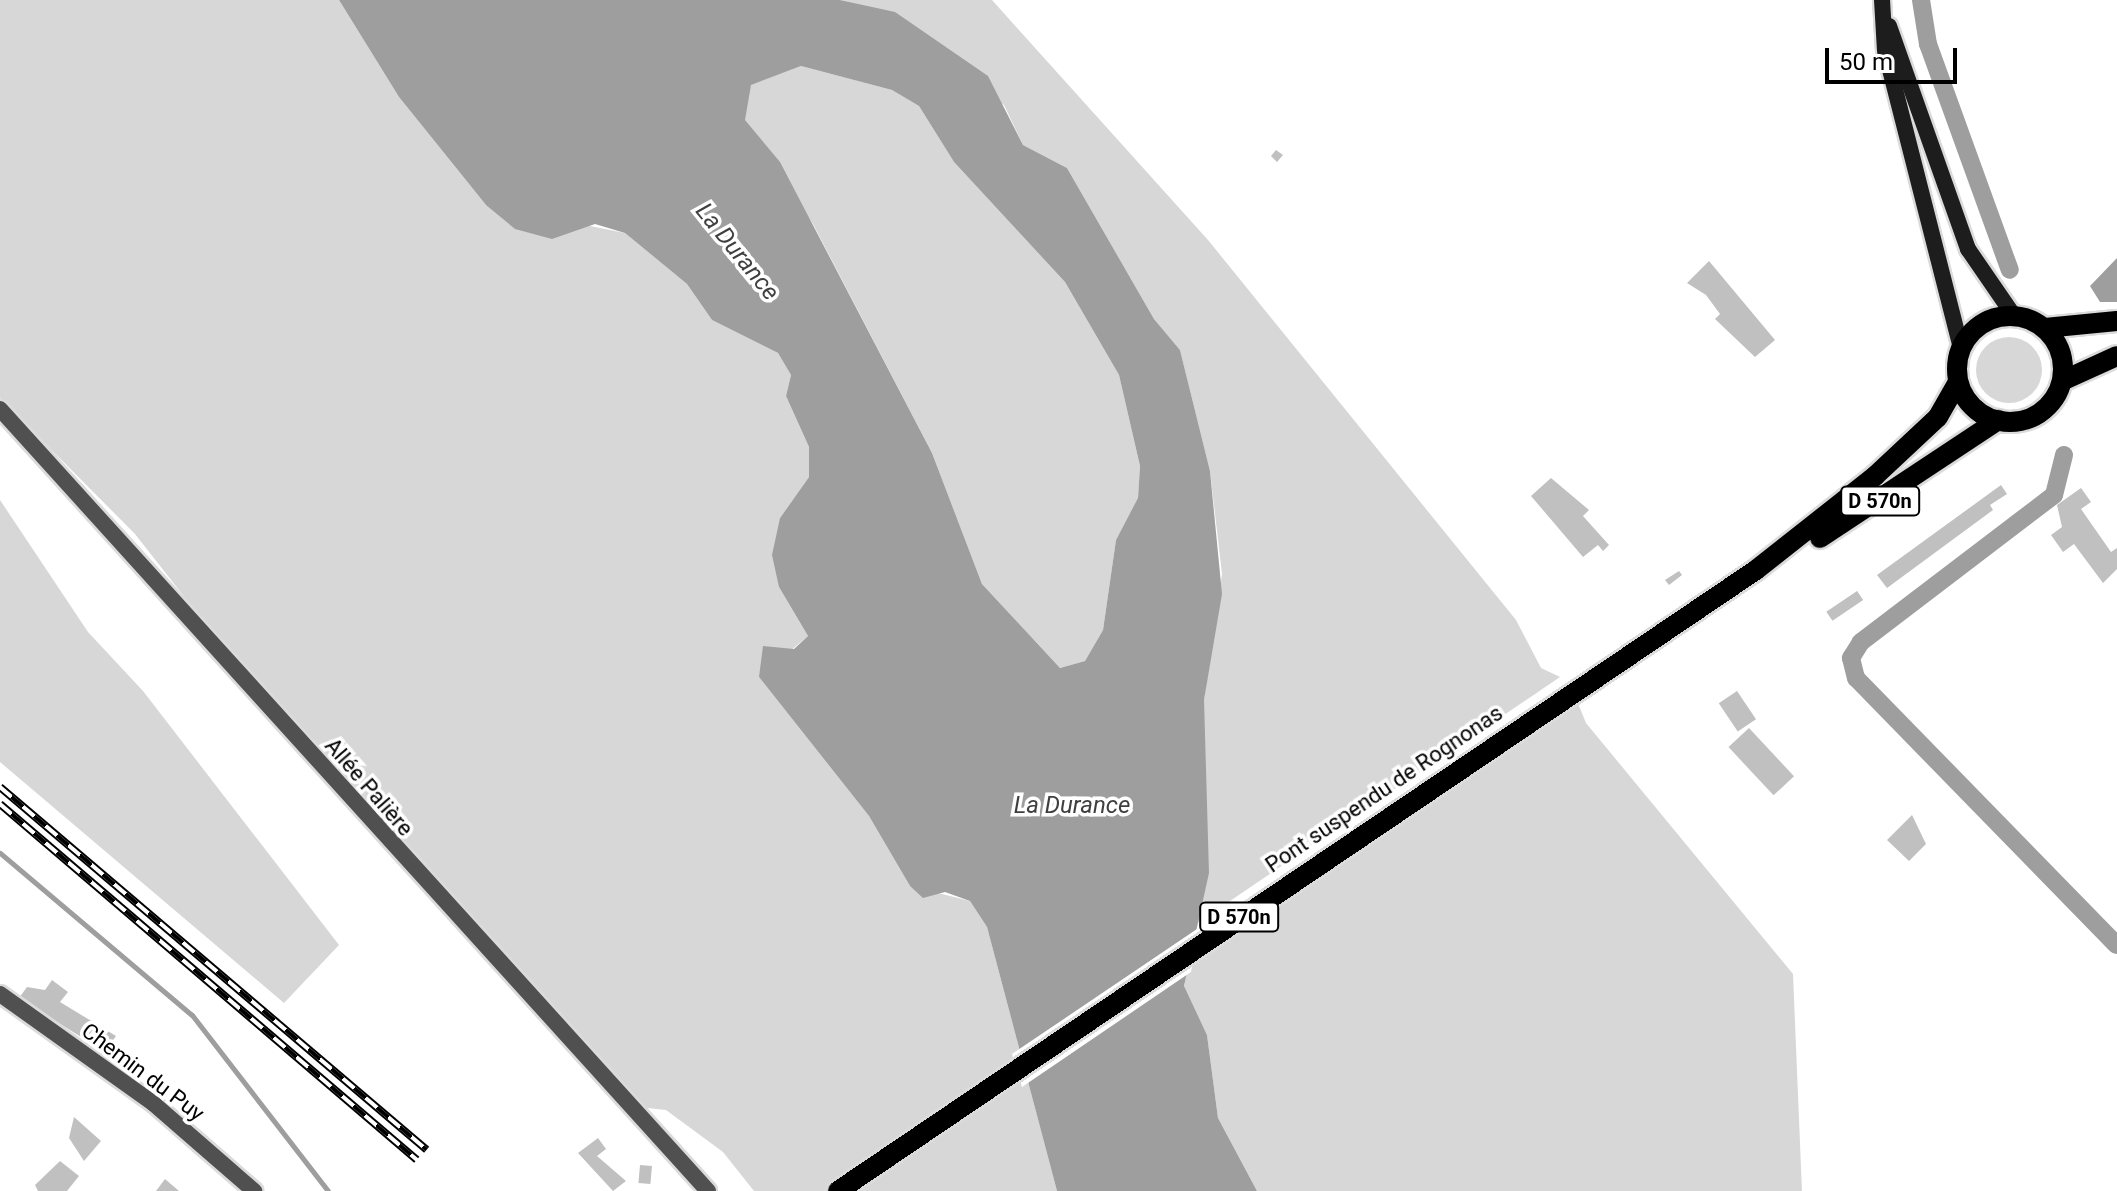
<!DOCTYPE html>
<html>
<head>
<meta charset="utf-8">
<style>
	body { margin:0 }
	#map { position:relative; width:2117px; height:1191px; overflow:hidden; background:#fff; font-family:Roboto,sans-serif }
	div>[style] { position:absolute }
	.green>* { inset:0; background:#d7d7d7 }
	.round { border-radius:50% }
	.water>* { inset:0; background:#9e9e9e }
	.pier>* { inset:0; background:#fff }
	.stream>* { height:5px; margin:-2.5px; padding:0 2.5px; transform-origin:2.5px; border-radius:2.5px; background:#9e9e9e }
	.canal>* { height:18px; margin:-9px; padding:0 9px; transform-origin:9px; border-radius:9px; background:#9e9e9e }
	.building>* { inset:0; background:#c0c0c0; transform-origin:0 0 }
	.roads { filter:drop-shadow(2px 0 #dbdbdb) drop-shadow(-2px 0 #dbdbdb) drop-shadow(0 2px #dbdbdb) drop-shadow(0 -2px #dbdbdb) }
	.minor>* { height:16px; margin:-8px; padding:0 8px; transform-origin:8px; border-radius:8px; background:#505050 }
	.secondary>* { height:16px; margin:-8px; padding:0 8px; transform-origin:8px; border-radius:8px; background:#1d1d1d }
	.primary>* { height:20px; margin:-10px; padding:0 10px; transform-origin:10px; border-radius:10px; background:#000 }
	.primary>.ring { margin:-10px; padding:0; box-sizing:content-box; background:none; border:20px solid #000; border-radius:50% }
	.rail>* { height:8px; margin-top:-4px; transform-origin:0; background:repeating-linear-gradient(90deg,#fff 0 15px,#000 0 30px); box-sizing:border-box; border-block:2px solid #000 }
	span { translate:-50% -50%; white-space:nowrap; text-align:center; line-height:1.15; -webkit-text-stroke:7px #fff; paint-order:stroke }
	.shield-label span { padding:2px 6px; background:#fff; border:2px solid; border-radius:6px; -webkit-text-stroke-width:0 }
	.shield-label { font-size:20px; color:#000; font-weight:700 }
	.street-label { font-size:22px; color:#000 }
	.water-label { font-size:24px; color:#3f3f3f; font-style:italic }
	.scale { position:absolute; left:1825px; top:48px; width:132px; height:36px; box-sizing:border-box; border:4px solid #000; border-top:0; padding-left:10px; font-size:24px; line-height:28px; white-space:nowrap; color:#000; -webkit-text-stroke:6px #fff; paint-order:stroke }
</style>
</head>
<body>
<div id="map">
	<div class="green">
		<i style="clip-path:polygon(0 0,339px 0,399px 97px,486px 205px,625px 233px,687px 284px,712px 320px,778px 353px,791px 375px,786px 396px,809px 447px,809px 477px,780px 518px,779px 587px,808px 636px,759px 677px,869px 816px,910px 886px,970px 901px,987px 927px,1057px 1191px,754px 1191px,723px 1152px,666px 1110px,638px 1107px,208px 627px,135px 534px,0 398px)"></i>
		<i style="clip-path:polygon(840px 0,992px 0,1208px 240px,1516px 620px,1541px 668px,1560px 677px,1196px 924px,1204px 700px,1222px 574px,1210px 471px,1180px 350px,1154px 319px,1067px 168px,1023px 145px,1004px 105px,869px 7px)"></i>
		<i style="clip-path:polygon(801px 66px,892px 90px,919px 106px,954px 162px,1065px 282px,1119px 375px,1140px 466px,1138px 499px,1116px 540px,1103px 630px,1085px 661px,1060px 668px,982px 584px,932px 453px,813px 224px,744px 120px,750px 85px)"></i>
		<i class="round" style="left:1976px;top:337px;width:66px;height:66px"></i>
		<i style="clip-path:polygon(0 500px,88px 632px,143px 691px,339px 945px,284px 1003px,0 762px)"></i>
		<i style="clip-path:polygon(1577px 701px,1586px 723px,1793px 974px,1802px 1191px,1257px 1191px,1218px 1118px,1207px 1035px,1184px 987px,1187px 970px)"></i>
	</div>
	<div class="water">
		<i style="clip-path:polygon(evenodd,339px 0,840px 0,895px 12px,988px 76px,1023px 145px,1067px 168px,1154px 319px,1180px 350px,1210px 471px,1222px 594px,1204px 700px,1209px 873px,1184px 986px,1207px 1035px,1218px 1118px,1257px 1191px,1057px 1191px,987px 927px,970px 901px,945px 892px,923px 898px,910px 886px,869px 816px,759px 677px,763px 646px,794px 649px,808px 636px,779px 587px,772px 555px,780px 518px,809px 477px,809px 447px,786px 396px,791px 375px,778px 353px,712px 320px,687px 284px,625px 233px,595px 224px,552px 239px,515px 229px,486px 205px,399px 97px,339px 0,801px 66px,892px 90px,919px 106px,954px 162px,1065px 282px,1119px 375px,1140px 466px,1138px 498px,1116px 540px,1103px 630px,1085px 661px,1060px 668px,982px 584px,932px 453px,780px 162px,745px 120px,751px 85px,801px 66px)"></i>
		<i style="clip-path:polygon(2117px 258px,2117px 302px,2100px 302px,2090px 286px)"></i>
	</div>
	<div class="pier">
		<i style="clip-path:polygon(1200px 927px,1191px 972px,1022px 1087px,1012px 1054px)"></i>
	</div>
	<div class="stream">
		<i style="left:0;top:853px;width:251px;rotate:40.2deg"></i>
		<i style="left:192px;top:1015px;width:222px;rotate:52.3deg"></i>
	</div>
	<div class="canal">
		<i style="left:1921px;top:0;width:45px;rotate:81deg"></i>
		<i style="left:1928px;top:44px;width:240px;rotate:70.1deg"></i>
		<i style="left:2064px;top:455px;width:41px;rotate:104deg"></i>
		<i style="left:2054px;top:495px;width:243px;rotate:142.7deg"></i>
		<i style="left:1861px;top:642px;width:19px;rotate:122deg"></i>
		<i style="left:1851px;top:658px;width:21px;rotate:76deg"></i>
		<i style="left:1856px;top:678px;width:373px;rotate:45.7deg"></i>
	</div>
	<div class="building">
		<i style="clip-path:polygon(1276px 150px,1283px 155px,1277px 162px,1271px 156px)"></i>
		<i style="clip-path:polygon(1709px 261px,1775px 340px,1755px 357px,1715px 319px,1720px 314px,1706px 295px,1687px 283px)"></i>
		<i style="clip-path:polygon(1551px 478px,1589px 510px,1583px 516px,1609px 545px,1603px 551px,1598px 545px,1583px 557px,1531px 496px)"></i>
		<i style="clip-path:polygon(2001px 485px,2007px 494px,1990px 505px,1993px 510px,1887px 588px,1877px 575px)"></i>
		<i style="clip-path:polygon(2081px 488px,2091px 502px,2081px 509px,2111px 552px,2117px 548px,2117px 569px,2103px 583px,2074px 544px,2063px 552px,2051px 535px,2062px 527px,2057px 505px)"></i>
		<i style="clip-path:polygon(1679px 571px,1682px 575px,1669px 585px,1665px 580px)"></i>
		<i style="left:1857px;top:591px;width:11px;height:37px;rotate:56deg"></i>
		<i style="left:1737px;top:691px;width:34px;height:22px;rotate:56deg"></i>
		<i style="left:1749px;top:728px;width:66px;height:28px;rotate:47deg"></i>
		<i style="clip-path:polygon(1912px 815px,1926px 844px,1909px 861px,1887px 840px)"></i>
		<i style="clip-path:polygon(52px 980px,68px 992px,60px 1002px,116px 1036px,105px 1052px,19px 998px,27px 987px,45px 990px)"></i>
		<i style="clip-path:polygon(74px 1117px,101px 1141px,84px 1161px,69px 1138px)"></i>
		<i style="clip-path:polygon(598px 1138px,606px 1149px,597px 1156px,626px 1181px,613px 1191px,578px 1153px)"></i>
		<i style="clip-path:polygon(60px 1161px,79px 1176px,67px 1191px,38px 1191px,35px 1185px)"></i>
		<i style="left:640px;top:1165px;width:12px;height:18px;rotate:5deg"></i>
		<i style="clip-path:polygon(165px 1179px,179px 1191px,156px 1191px)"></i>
	</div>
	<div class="roads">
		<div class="minor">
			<i style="left:0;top:409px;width:1055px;rotate:47.84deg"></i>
			<i style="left:0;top:994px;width:189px;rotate:35.5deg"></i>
			<i style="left:154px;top:1104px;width:133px;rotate:41deg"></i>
		</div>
		<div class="secondary">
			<i style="left:1882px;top:0;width:50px;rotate:86.6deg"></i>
			<i style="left:1885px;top:50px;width:308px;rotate:75.7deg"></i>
			<i style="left:1889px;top:26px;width:237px;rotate:70.5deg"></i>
			<i style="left:1968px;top:249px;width:81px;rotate:55.5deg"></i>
		</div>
		<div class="primary">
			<i class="ring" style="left:1957px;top:316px;width:86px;height:86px"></i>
			<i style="left:2045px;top:328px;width:72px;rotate:-5.6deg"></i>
			<i style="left:2062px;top:381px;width:60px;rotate:-24.4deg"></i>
			<i style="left:1820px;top:538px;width:214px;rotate:-33.5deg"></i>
			<i style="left:838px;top:1191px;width:1108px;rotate:-34.08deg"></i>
			<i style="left:1756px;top:570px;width:152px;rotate:-38.3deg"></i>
			<i style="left:1875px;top:476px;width:86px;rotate:-43.1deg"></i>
			<i style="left:1938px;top:417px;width:40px;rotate:-60.3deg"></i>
		</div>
	</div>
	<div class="rail">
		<i style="left:0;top:787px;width:560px;rotate:40.37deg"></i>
		<i style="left:0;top:804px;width:548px;rotate:40.49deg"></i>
	</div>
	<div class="shield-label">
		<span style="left:1880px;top:501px">D 570n</span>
		<span style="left:1239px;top:917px">D 570n</span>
	</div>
	<div class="street-label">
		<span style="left:369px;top:787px;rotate:49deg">Allée Palière</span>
		<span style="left:1384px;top:789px;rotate:-34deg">Pont suspendu de Rognonas</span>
		<span style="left:143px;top:1072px;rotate:37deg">Chemin du Puy</span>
	</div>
	<div class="water-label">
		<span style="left:737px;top:252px;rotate:51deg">La Durance</span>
		<span style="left:1072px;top:806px">La Durance</span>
	</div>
	<div class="scale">50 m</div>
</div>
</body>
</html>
